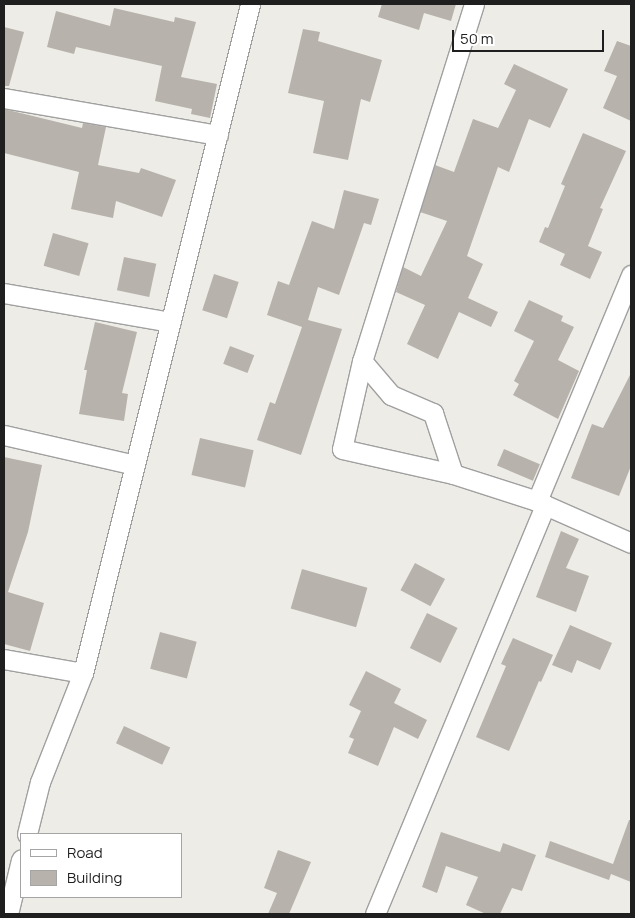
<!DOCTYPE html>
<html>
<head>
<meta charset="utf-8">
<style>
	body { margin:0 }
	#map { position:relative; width:635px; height:918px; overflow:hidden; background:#eeece6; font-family:Manrope,sans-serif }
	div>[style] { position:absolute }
	.building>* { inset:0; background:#b7b2ac; transform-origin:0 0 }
	.roads { filter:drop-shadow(1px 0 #a0a0a0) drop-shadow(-1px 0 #a0a0a0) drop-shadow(0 1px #a0a0a0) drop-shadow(0 -1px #a0a0a0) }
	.minor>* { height:19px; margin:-9.5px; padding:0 9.5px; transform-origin:9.5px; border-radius:9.5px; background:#fff }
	span { translate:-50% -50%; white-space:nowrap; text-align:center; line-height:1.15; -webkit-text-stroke:4px #fff; paint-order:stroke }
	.frame { position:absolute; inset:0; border:5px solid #1f1f1f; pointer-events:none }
	.legend { position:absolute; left:20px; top:833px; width:162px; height:65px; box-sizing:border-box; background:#fff; border:1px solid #a5a5a5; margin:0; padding:6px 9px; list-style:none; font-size:15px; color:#1f1f1f }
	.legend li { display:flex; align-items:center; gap:10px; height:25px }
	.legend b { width:25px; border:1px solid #a5a5a5 }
	.scale { position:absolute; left:452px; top:30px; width:152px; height:22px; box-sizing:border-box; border:2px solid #1f1f1f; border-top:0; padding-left:6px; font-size:15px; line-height:18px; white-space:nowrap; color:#1f1f1f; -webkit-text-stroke:4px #fff; paint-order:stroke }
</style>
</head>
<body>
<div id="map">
	<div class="building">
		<i style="clip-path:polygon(382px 4px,456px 4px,451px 21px,424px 13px,419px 30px,378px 17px)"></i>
		<i style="clip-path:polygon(114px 8px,174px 22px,175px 17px,196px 22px,181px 77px,217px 84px,210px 118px,191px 114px,192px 109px,155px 101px,162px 66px,76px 47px,74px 54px,47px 47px,56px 11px,110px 26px)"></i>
		<i style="clip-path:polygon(4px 27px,24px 32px,9px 86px,4px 86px)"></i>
		<i style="clip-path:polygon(303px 29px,320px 32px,318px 41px,382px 60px,370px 102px,361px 99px,348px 160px,313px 153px,324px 101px,288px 93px)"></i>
		<i style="clip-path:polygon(617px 41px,631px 46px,631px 121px,603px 108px,617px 76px,604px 71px)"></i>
		<i style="clip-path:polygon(514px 64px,568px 89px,550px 128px,529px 119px,509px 172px,498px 167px,467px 256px,483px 264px,468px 298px,498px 312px,491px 327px,459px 312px,438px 359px,407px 344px,425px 305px,396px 292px,403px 267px,421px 276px,447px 221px,420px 212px,435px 165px,454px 172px,473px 119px,498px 128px,516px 90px,504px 84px)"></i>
		<i style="clip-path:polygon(4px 109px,82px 128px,83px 123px,106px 127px,98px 165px,139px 173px,141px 168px,176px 180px,162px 217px,116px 201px,113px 218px,71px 209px,79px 172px,4px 153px)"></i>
		<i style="clip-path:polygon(583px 133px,626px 151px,600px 208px,603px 209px,588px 246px,602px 252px,590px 279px,560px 265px,565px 254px,539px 242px,545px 227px,548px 228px,565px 186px,561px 184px)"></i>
		<i style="clip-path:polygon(344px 190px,379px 199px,371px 225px,364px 223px,339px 295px,318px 287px,308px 320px,342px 329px,301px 455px,257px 440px,270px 402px,275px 404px,302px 327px,267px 315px,278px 281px,289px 285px,312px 221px,334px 229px)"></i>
		<i style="left:53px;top:233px;width:37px;height:34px;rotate:16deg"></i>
		<i style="left:124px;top:257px;width:33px;height:34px;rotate:12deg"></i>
		<i style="left:214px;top:274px;width:26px;height:38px;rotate:18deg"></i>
		<i style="clip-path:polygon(529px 300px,563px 316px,561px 321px,574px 327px,558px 360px,579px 371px,558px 419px,513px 395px,519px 384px,514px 381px,534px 341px,514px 331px)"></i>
		<i style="clip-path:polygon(95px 322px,137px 332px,122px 393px,128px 394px,124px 421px,79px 414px,87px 370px,84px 370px)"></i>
		<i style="left:230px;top:346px;width:26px;height:19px;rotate:21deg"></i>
		<i style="clip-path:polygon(631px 373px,631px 466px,619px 496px,571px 478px,592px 424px,603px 428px)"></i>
		<i style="left:200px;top:438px;width:55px;height:38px;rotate:13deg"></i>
		<i style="left:504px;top:449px;width:39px;height:18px;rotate:23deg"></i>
		<i style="clip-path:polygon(4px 457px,42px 465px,28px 532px,8px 592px,44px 603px,30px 651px,4px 644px)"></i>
		<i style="clip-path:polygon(561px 531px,579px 539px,566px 568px,589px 576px,576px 612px,536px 597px)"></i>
		<i style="left:415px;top:563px;width:34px;height:31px;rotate:28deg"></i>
		<i style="left:302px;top:569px;width:68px;height:41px;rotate:16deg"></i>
		<i style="left:427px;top:613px;width:34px;height:39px;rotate:26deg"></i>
		<i style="clip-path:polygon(570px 625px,612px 643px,600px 670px,577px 660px,572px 673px,552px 665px)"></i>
		<i style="left:160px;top:632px;width:38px;height:38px;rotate:15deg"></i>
		<i style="clip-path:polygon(513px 638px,553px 655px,541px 682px,539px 681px,509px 751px,476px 737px,506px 666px,501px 664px)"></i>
		<i style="clip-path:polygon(366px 671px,401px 689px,394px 703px,427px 720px,418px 739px,394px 727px,378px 766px,348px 753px,354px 739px,349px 737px,361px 711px,349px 705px)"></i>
		<i style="left:124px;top:726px;width:51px;height:19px;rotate:25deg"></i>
		<i style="clip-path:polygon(629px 820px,631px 820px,631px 882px,611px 874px,609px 880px,545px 857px,550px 841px,613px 864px)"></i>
		<i style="clip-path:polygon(441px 832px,500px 852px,503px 843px,536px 855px,522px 891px,512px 888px,500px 914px,486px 914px,466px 905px,478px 877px,446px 866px,437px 893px,422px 887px)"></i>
		<i style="clip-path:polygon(278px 850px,311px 862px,289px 914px,268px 914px,277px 893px,264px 888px)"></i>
	</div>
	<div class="roads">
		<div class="minor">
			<i style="left:474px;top:4px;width:374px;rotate:107.4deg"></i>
			<i style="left:362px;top:361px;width:45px;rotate:49.5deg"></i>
			<i style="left:391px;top:395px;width:46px;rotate:23.2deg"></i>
			<i style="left:433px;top:413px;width:64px;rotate:71.8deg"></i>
			<i style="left:453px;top:474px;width:88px;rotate:17.8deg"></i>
			<i style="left:4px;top:98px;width:217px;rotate:9.8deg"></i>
			<i style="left:4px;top:293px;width:169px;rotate:9.9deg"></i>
			<i style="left:362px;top:361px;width:90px;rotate:102.8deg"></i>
			<i style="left:342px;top:449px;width:114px;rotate:12.7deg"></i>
			<i style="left:4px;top:435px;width:134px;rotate:12.9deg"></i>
			<i style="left:545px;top:505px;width:94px;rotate:23.8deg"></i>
			<i style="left:4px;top:659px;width:80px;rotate:10deg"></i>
			<i style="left:27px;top:834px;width:54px;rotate:-76deg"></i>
			<i style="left:40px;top:782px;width:117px;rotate:-68.5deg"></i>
			<i style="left:83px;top:673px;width:690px;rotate:-75.98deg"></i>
			<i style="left:8px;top:914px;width:56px;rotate:-76.5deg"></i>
			<i style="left:375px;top:914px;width:443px;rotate:-67.4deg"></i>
			<i style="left:545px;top:505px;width:9px;rotate:-153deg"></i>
			<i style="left:537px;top:501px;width:245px;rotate:-67.4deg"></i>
		</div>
	</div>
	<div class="frame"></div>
	<ul class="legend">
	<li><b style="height:6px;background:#fff"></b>Road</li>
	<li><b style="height:14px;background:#b7b2ac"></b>Building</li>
	</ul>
	<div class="scale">50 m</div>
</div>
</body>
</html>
